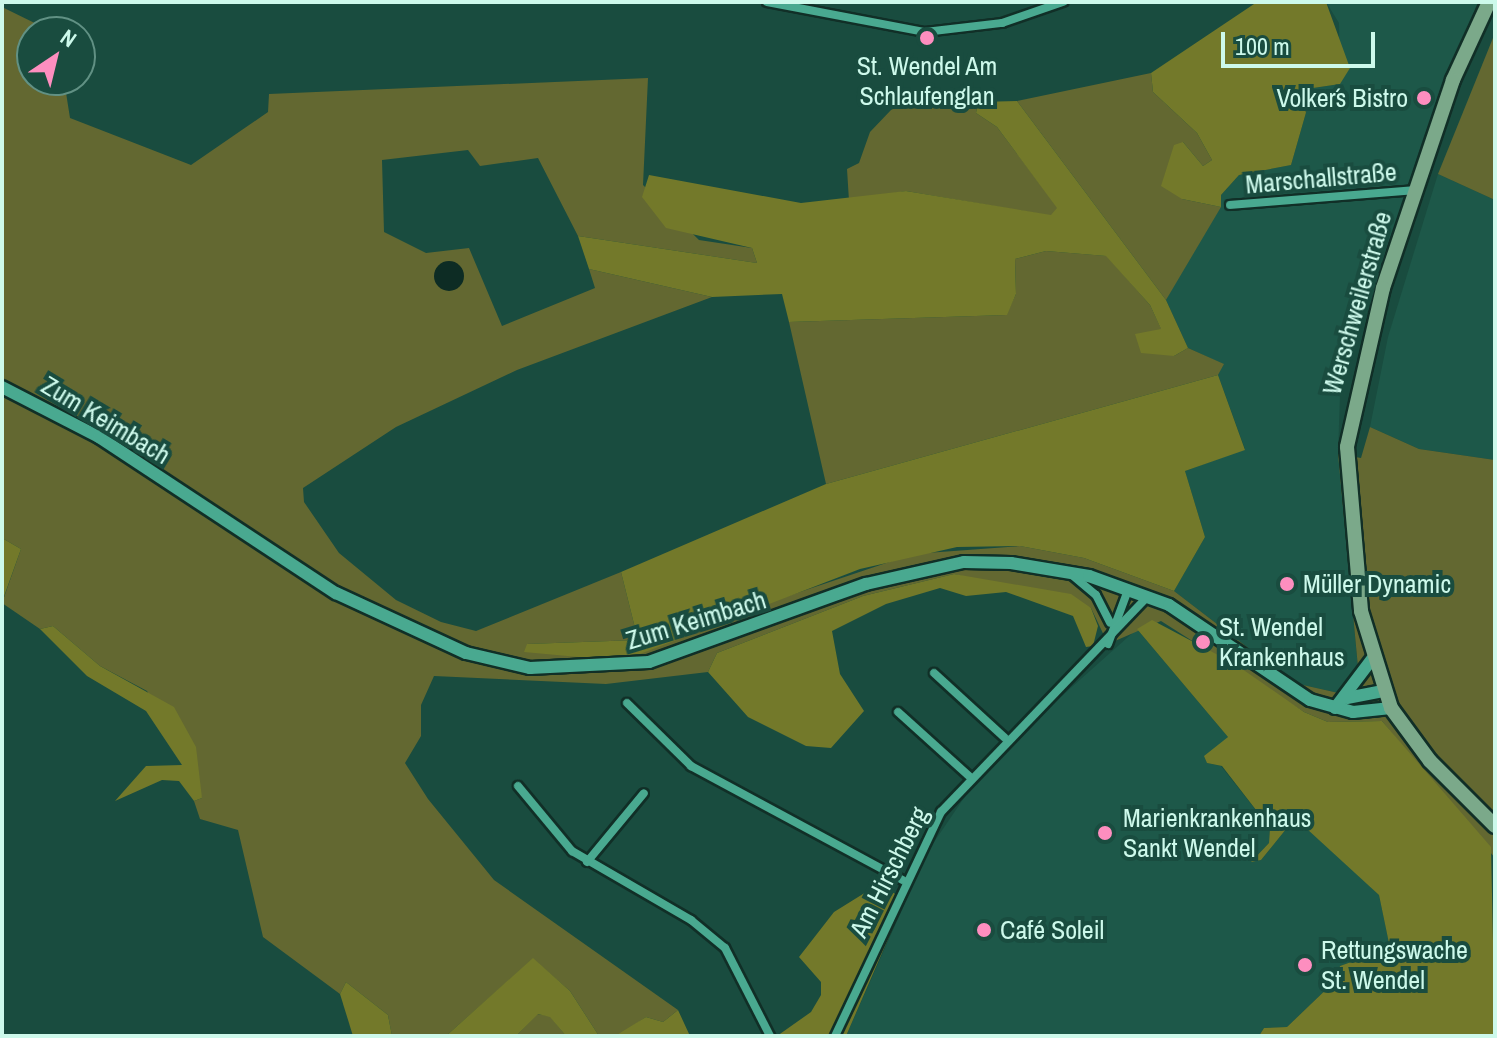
<!DOCTYPE html>
<html>
<head>
<meta charset="utf-8">
<style>
	body { margin:0 }
	#map { position:relative; width:1497px; height:1038px; overflow:hidden; background:#194c3f; font-family:"Archivo Narrow",sans-serif }
	div>[style] { position:absolute }
	.built>* { inset:0; background:#1d5849 }
	.green>* { inset:0; background:#636831 }
	.forest>* { inset:0; background:#73792a }
	.water>* { inset:0; background:#0d2c24 }
	.round { border-radius:50% }
	.roads { filter:drop-shadow(2px 0 #112f27) drop-shadow(-2px 0 #112f27) drop-shadow(0 2px #112f27) drop-shadow(0 -2px #112f27) }
	.minor>* { height:8px; margin:-4px; padding:0 4px; transform-origin:4px; border-radius:4px; background:#49a990 }
	.tertiary>* { height:12px; margin:-6px; padding:0 6px; transform-origin:6px; border-radius:6px; background:#49a990 }
	.secondary>* { height:14px; margin:-7px; padding:0 7px; transform-origin:7px; border-radius:7px; background:#7ba98a }
	.dots>* { width:22px; height:22px; translate:-50% -50%; box-sizing:border-box; border:4px solid #194c3f; border-radius:50% }
	span { translate:-50% -50%; white-space:nowrap; text-align:center; line-height:1.15; -webkit-text-stroke:8px #194c3f; paint-order:stroke }
	.poi-label { font-size:26px; color:#cdf9eb }
	.right { translate:-100% -50%; text-align:right }
	.left { translate:0 -50%; text-align:left }
	.street-label { font-size:26px; color:#cdf9eb }
	.frame { position:absolute; inset:0; border:4px solid #cdf9eb; pointer-events:none }
	.north { position:absolute; left:16px; top:16px; width:80px; height:80px; box-sizing:border-box; background:#194c3f; border:2px solid #619184; border-radius:50%; rotate:35deg; font-size:22px; font-weight:700; line-height:32px; text-align:center; color:#cdf9eb }
	.north::after { content:''; display:block; margin:auto; width:28px; height:36px; background:#fd8ebf; clip-path:polygon(50% 0,100% 100%,50% 72%,0 100%) }
	.scale { position:absolute; left:1221px; top:32px; width:154px; height:36px; box-sizing:border-box; border:4px solid #cdf9eb; border-top:0; padding-left:10px; font-size:24px; line-height:28px; white-space:nowrap; color:#cdf9eb; -webkit-text-stroke:6px #194c3f; paint-order:stroke }
</style>
</head>
<body>
<div id="map">
	<div class="built">
		<i style="clip-path:polygon(1326px 2px,1478px 2px,1424px 136px,1340px 395px,1338px 454px,1359px 679px,1343px 694px,1294px 683px,1174px 591px,1205px 537px,1185px 471px,1245px 449px,1218px 375px,1223px 364px,1188px 348px,1166px 300px,1221px 195px,1239px 175px,1291px 165px,1313px 88px,1340px 84px,1339px 23px)"></i>
		<i style="clip-path:polygon(1438px 174px,1495px 200px,1495px 460px,1419px 449px,1370px 427px,1388px 337px)"></i>
		<i style="clip-path:polygon(1137px 629px,1228px 737px,1207px 763px,1221px 766px,1270px 828px,1269px 843px,1251px 862px,1261px 860px,1295px 818px,1303px 821px,1379px 895px,1390px 947px,1340px 966px,1335px 981px,1287px 1027px,1264px 1028px,1259px 1036px,846px 1036px,928px 851px,968px 792px,1027px 727px)"></i>
	</div>
	<div class="green">
		<i style="clip-path:polygon(2px 7px,53px 32px,32px 32px,32px 80px,64px 80px,70px 118px,191px 165px,268px 112px,269px 94px,648px 78px,643px 185px,699px 240px,752px 248px,757px 263px,578px 236px,538px 158px,480px 166px,468px 150px,382px 160px,384px 232px,426px 253px,469px 248px,502px 326px,595px 288px,589px 269px,712px 297px,517px 370px,396px 427px,303px 488px,304px 502px,339px 553px,396px 600px,441px 622px,476px 631px,621px 572px,638px 640px,527px 644px,600px 659px,913px 554px,1020px 546px,1084px 558px,1174px 591px,1294px 683px,1343px 694px,1359px 678px,1338px 454px,1361px 458px,1370px 427px,1419px 449px,1495px 460px,1495px 858px,1382px 721px,1328px 722px,1304px 712px,1161px 621px,1108px 644px,1091px 608px,954px 574px,863px 596px,717px 653px,708px 672px,606px 684px,434px 676px,421px 705px,421px 736px,405px 763px,428px 799px,494px 880px,678px 1010px,663px 1022px,646px 1017px,620px 1035px,599px 1036px,570px 991px,533px 959px,446px 1036px,392px 1036px,388px 1015px,346px 982px,340px 994px,263px 937px,238px 830px,200px 819px,194px 801px,202px 798px,147px 691px,100px 666px,53px 626px,40px 629px,2px 603px,21px 549px,2px 538px)"></i>
		<i style="clip-path:polygon(1495px 33px,1495px 200px,1438px 174px)"></i>
		<i style="clip-path:polygon(1151px 73px,1153px 92px,1197px 133px,1212px 160px,1203px 166px,1183px 142px,1182px 199px,1221px 207px,1166px 300px,1017px 101px)"></i>
		<i style="clip-path:polygon(913px 99px,978px 102px,976px 113px,997px 127px,1058px 208px,1052px 216px,906px 191px,849px 201px,847px 169px,859px 163px,870px 132px,891px 110px)"></i>
		<i style="clip-path:polygon(1046px 251px,1107px 256px,1150px 305px,1174px 356px,1188px 348px,1224px 364px,1218px 375px,826px 484px,789px 322px,1006px 315px,1016px 294px,1015px 259px)"></i>
		<i style="clip-path:polygon(537px 1014px,550px 1016px,566px 1036px,516px 1036px)"></i>
	</div>
	<div class="forest">
		<i style="clip-path:polygon(1257px 2px,1326px 2px,1350px 68px,1340px 84px,1313px 88px,1291px 165px,1239px 175px,1221px 195px,1221px 207px,1182px 199px,1161px 186px,1174px 145px,1183px 142px,1203px 166px,1212px 160px,1197px 133px,1153px 92px,1151px 73px)"></i>
		<i style="clip-path:polygon(1017px 101px,1166px 300px,1188px 348px,1174px 356px,1141px 353px,1135px 334px,1161px 329px,1150px 305px,1106px 256px,1046px 251px,1015px 259px,1016px 294px,1007px 315px,789px 322px,782px 294px,712px 297px,589px 269px,578px 236px,757px 263px,752px 248px,666px 228px,642px 197px,649px 175px,801px 203px,906px 191px,1051px 215px,1057px 208px,997px 127px,976px 113px,978px 102px)"></i>
		<i style="clip-path:polygon(1218px 375px,1245px 450px,1185px 471px,1205px 537px,1174px 591px,1084px 558px,1020px 546px,957px 547px,860px 569px,640px 654px,600px 659px,524px 652px,527px 644px,638px 640px,621px 572px,826px 484px)"></i>
		<i style="clip-path:polygon(2px 538px,21px 549px,2px 602px)"></i>
		<i style="clip-path:polygon(954px 574px,1071px 594px,1091px 608px,1098px 626px,1093px 646px,1086px 647px,1073px 616px,1006px 592px,966px 596px,940px 588px,886px 604px,832px 631px,840px 674px,864px 711px,831px 748px,806px 746px,748px 717px,708px 672px,717px 653px,863px 596px)"></i>
		<i style="clip-path:polygon(1152px 620px,1235px 664px,1304px 712px,1328px 722px,1382px 721px,1491px 847px,1495px 1036px,1259px 1036px,1264px 1028px,1287px 1027px,1335px 981px,1340px 966px,1390px 948px,1379px 895px,1295px 818px,1261px 860px,1251px 862px,1269px 843px,1270px 828px,1222px 766px,1207px 763px,1204px 756px,1228px 737px,1137px 629px)"></i>
		<i style="clip-path:polygon(53px 626px,100px 666px,174px 707px,196px 747px,202px 798px,194px 801px,179px 781px,162px 780px,115px 801px,146px 766px,182px 765px,146px 711px,87px 676px,40px 629px)"></i>
		<i style="clip-path:polygon(879px 884px,905px 900px,846px 1036px,777px 1036px,811px 1012px,821px 995px,821px 982px,799px 957px,834px 912px)"></i>
		<i style="clip-path:polygon(533px 958px,570px 991px,599px 1036px,566px 1036px,550px 1017px,538px 1014px,516px 1036px,446px 1036px)"></i>
		<i style="clip-path:polygon(346px 982px,388px 1015px,392px 1036px,353px 1036px,340px 994px)"></i>
		<i style="clip-path:polygon(678px 1010px,690px 1036px,615px 1036px,646px 1017px,663px 1022px)"></i>
	</div>
	<div class="water">
		<i class="round" style="left:434px;top:261px;width:30px;height:30px"></i>
	</div>
	<div class="roads">
		<div class="minor">
			<i style="left:767px;top:2px;width:161px;rotate:10.8deg"></i>
			<i style="left:925px;top:32px;width:78px;rotate:-6.7deg"></i>
			<i style="left:1002px;top:23px;width:65px;rotate:-19deg"></i>
			<i style="left:1230px;top:205px;width:186px;rotate:-4.6deg"></i>
			<i style="left:1072px;top:575px;width:31px;rotate:40deg"></i>
			<i style="left:1096px;top:595px;width:31px;rotate:63deg"></i>
			<i style="left:1108px;top:644px;width:58px;rotate:-69.7deg"></i>
			<i style="left:934px;top:673px;width:96px;rotate:42.5deg"></i>
			<i style="left:627px;top:703px;width:90px;rotate:44.5deg"></i>
			<i style="left:691px;top:766px;width:241px;rotate:28.3deg"></i>
			<i style="left:898px;top:712px;width:96px;rotate:42deg"></i>
			<i style="left:518px;top:786px;width:85px;rotate:50.3deg"></i>
			<i style="left:572px;top:851px;width:138px;rotate:30.1deg"></i>
			<i style="left:691px;top:920px;width:44px;rotate:39.5deg"></i>
			<i style="left:725px;top:948px;width:99px;rotate:62.9deg"></i>
			<i style="left:587px;top:862px;width:89px;rotate:-50.4deg"></i>
			<i style="left:835px;top:1036px;width:248px;rotate:-64.7deg"></i>
			<i style="left:941px;top:812px;width:298px;rotate:-46.2deg"></i>
		</div>
		<div class="tertiary">
			<i style="left:2px;top:387px;width:109px;rotate:27.3deg"></i>
			<i style="left:99px;top:437px;width:284px;rotate:33.4deg"></i>
			<i style="left:336px;top:593px;width:143px;rotate:24.8deg"></i>
			<i style="left:466px;top:653px;width:66px;rotate:13.2deg"></i>
			<i style="left:530px;top:668px;width:119px;rotate:-2.9deg"></i>
			<i style="left:649px;top:662px;width:231px;rotate:-19.8deg"></i>
			<i style="left:866px;top:584px;width:100px;rotate:-12.7deg"></i>
			<i style="left:964px;top:562px;width:47px;rotate:1.2deg"></i>
			<i style="left:1011px;top:563px;width:79px;rotate:9.5deg"></i>
			<i style="left:1089px;top:576px;width:85px;rotate:19.9deg"></i>
			<i style="left:1169px;top:605px;width:170px;rotate:34deg"></i>
			<i style="left:1310px;top:700px;width:45px;rotate:15.6deg"></i>
			<i style="left:1353px;top:712px;width:38px;rotate:-6deg"></i>
			<i style="left:1347px;top:698px;width:38px;rotate:-11deg"></i>
			<i style="left:1335px;top:708px;width:61px;rotate:-52.9deg"></i>
		</div>
		<div class="secondary">
			<i style="left:1489px;top:2px;width:86px;rotate:114.8deg"></i>
			<i style="left:1453px;top:80px;width:219px;rotate:108.6deg"></i>
			<i style="left:1383px;top:288px;width:163px;rotate:102.8deg"></i>
			<i style="left:1347px;top:447px;width:165px;rotate:85.1deg"></i>
			<i style="left:1361px;top:611px;width:102px;rotate:72.8deg"></i>
			<i style="left:1391px;top:708px;width:66px;rotate:53.7deg"></i>
			<i style="left:1430px;top:761px;width:92px;rotate:45deg"></i>
		</div>
	</div>
	<div class="dots">
		<i style="left:927px;top:38px;background:#fd8ebf"></i>
		<i style="left:1424px;top:98px;background:#fd8ebf"></i>
		<i style="left:1287px;top:584px;background:#fd8ebf"></i>
		<i style="left:1203px;top:642px;background:#fd8ebf"></i>
		<i style="left:1105px;top:833px;background:#fd8ebf"></i>
		<i style="left:984px;top:930px;background:#fd8ebf"></i>
		<i style="left:1305px;top:965px;background:#fd8ebf"></i>
	</div>
	<div class="poi-label">
		<span style="left:927px;top:81px">St. Wendel Am<br>Schlaufenglan</span>
		<span class="right" style="left:1408px;top:98px">Volker´s Bistro</span>
		<span class="left" style="left:1303px;top:584px">Müller Dynamic</span>
		<span class="left" style="left:1219px;top:642px">St. Wendel<br>Krankenhaus</span>
		<span class="left" style="left:1123px;top:833px">Marienkrankenhaus<br>Sankt Wendel</span>
		<span class="left" style="left:1000px;top:930px">Café Soleil</span>
		<span class="left" style="left:1321px;top:965px">Rettungswache<br>St. Wendel</span>
	</div>
	<div class="street-label">
		<span style="left:1321px;top:178px;rotate:-5deg">Marschallstraße</span>
		<span style="left:1357px;top:303px;rotate:-74deg">Werschweilerstraße</span>
		<span style="left:106px;top:420px;rotate:31deg">Zum Keimbach</span>
		<span style="left:696px;top:620px;rotate:-17deg">Zum Keimbach</span>
		<span style="left:889px;top:872px;rotate:-63deg">Am Hirschberg</span>
	</div>
	<div class="frame"></div>
	<div class="north">N</div>
	<div class="scale">100 m</div>
</div>
</body>
</html>
